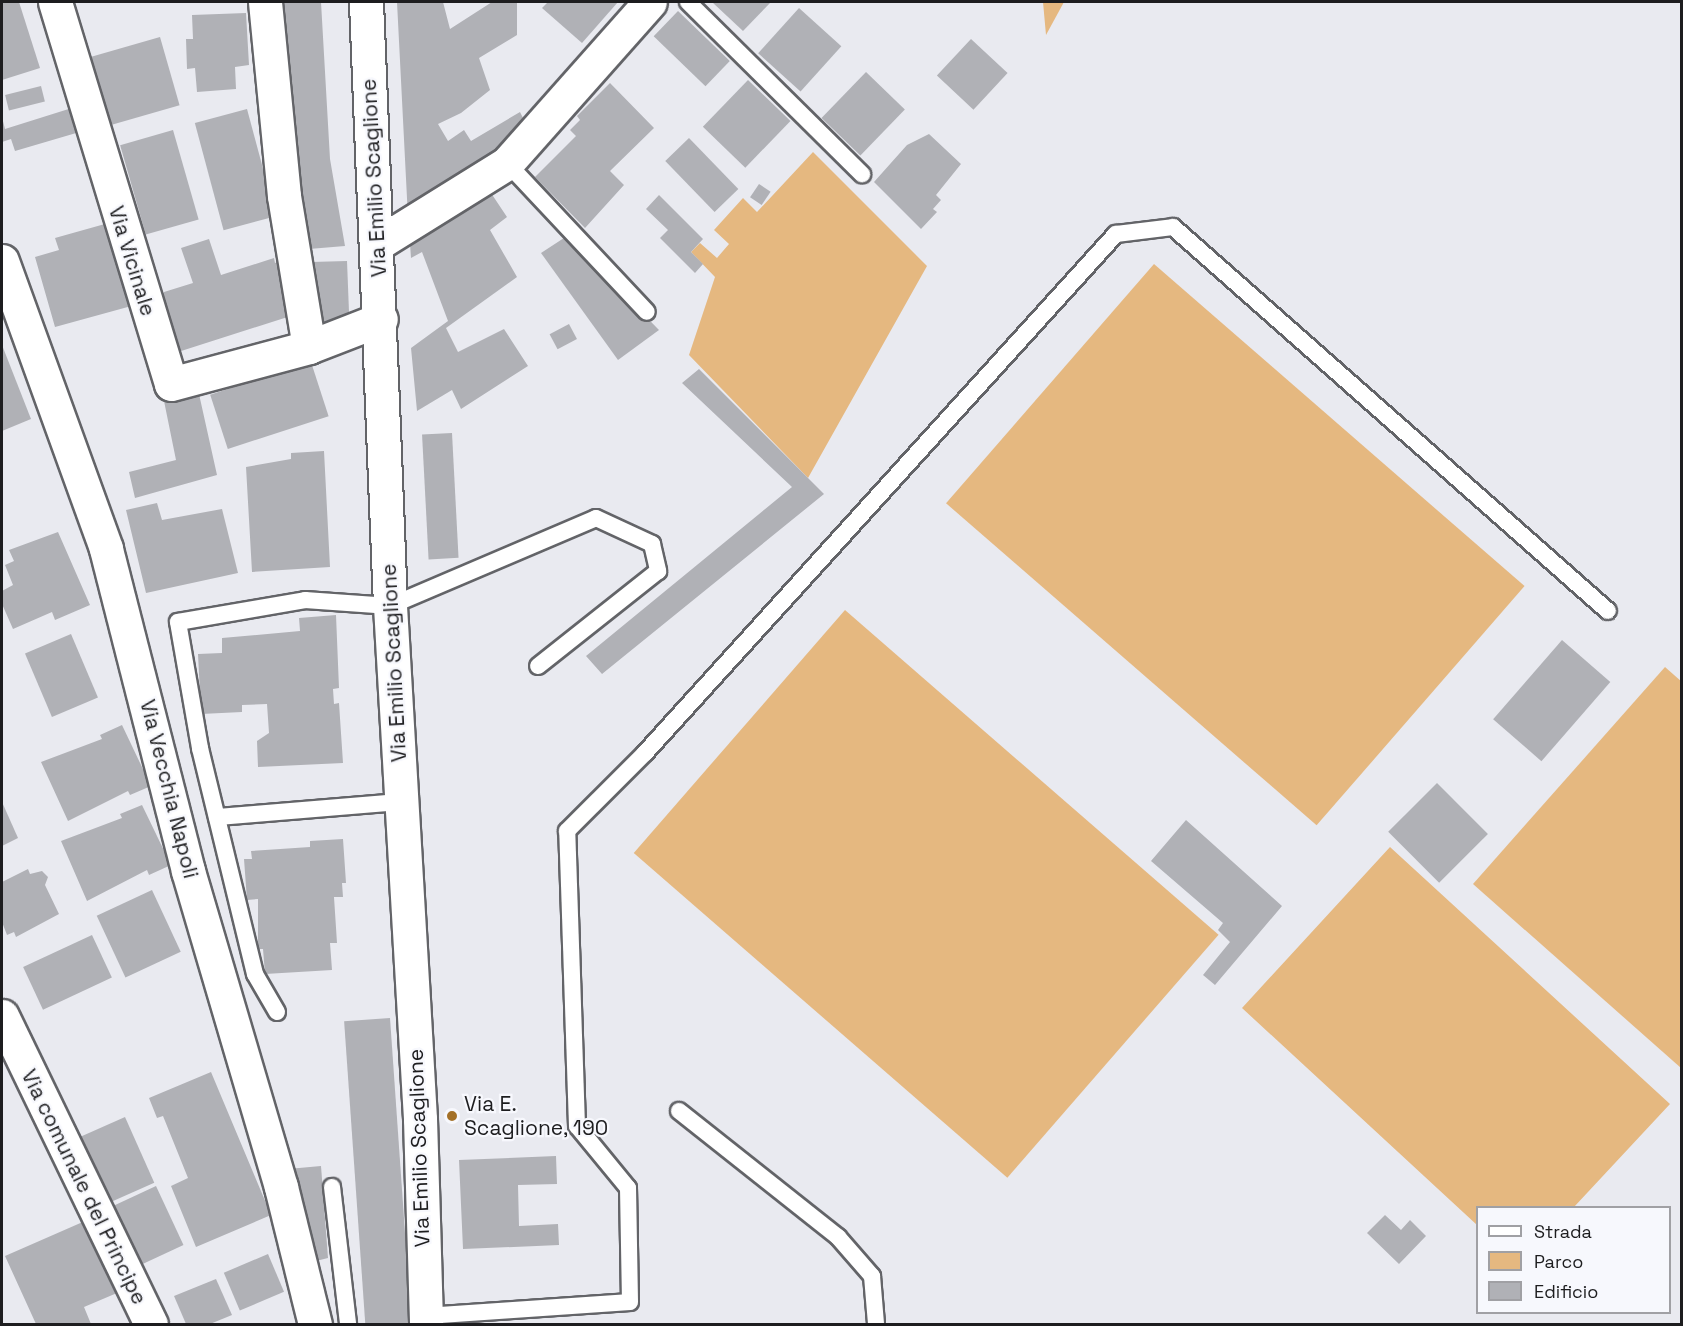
<!DOCTYPE html>
<html>
<head>
<meta charset="utf-8">
<style>
	body { margin:0 }
	#map { position:relative; width:1683px; height:1326px; overflow:hidden; background:#e9eaf0; font-family:"Space Grotesk",sans-serif }
	div>[style] { position:absolute }
	.green>* { inset:0; background:#e5b880; transform-origin:0 0 }
	.building>* { inset:0; background:#b0b1b6; transform-origin:0 0 }
	.roads { filter:drop-shadow(2px 0 #636468) drop-shadow(-2px 0 #636468) drop-shadow(0 2px #636468) drop-shadow(0 -2px #636468) }
	.service>* { height:16px; margin:-8px; padding:0 8px; transform-origin:8px; border-radius:8px; background:#fff }
	.minor>* { height:33px; margin:-16.5px; padding:0 16.5px; transform-origin:16.5px; border-radius:16.5px; background:#fff }
	.secondary>* { height:33px; margin:-16.5px; padding:0 16.5px; transform-origin:16.5px; border-radius:16.5px; background:#fff }
	.dots>* { width:16px; height:16px; translate:-50% -50%; box-sizing:border-box; border:3px solid #f7f8fd; border-radius:50% }
	span { translate:-50% -50%; white-space:nowrap; text-align:center; line-height:1.15; -webkit-text-stroke:4.5px #f7f8fd; paint-order:stroke }
	.street-label { font-size:21px; color:#1d1d1f }
	.poi-label { font-size:21px; color:#1d1d1f }
	.left { translate:0 -50%; text-align:left }
	.frame { position:absolute; inset:0; border:3px solid #1d1d1f; pointer-events:none }
	.legend { position:absolute; left:1476px; top:1206px; width:195px; height:108px; box-sizing:border-box; background:#f7f8fd; border:2px solid #a0a0a4; margin:0; padding:8px 10px; list-style:none; font-size:18px; color:#1d1d1f }
	.legend li { display:flex; align-items:center; gap:12px; height:30px }
	.legend b { width:30px; border:2px solid #a0a0a4 }
</style>
</head>
<body>
<div id="map">
	<div class="green">
		<i style="clip-path:polygon(1043px 2px,1064px 2px,1046px 35px)"></i>
		<i style="clip-path:polygon(813px 152px,927px 266px,808px 478px,689px 355px,715px 277px,691px 252px,700px 243px,717px 258px,729px 244px,714px 230px,743px 198px,757px 212px)"></i>
		<i style="left:1154px;top:264px;width:491px;height:317px;rotate:41deg"></i>
		<i style="left:845px;top:610px;width:495px;height:322px;rotate:41deg"></i>
		<i style="clip-path:polygon(1665px 667px,1682px 682px,1681px 1068px,1473px 884px)"></i>
		<i style="clip-path:polygon(1390px 847px,1670px 1104px,1574px 1207px,1478px 1208px,1477px 1225px,1242px 1008px)"></i>
	</div>
	<div class="building">
		<i style="clip-path:polygon(2px 2px,19px 2px,40px 68px,2px 80px)"></i>
		<i style="clip-path:polygon(279px 2px,321px 2px,330px 159px,345px 246px,309px 249px,285px 97px)"></i>
		<i style="clip-path:polygon(397px 2px,443px 2px,450px 29px,492px 2px,517px 2px,517px 35px,479px 58px,490px 90px,461px 113px,438px 124px,448px 141px,464px 130px,471px 141px,520px 112px,528px 128px,408px 218px)"></i>
		<i style="clip-path:polygon(548px 2px,618px 2px,582px 43px,542px 8px)"></i>
		<i style="clip-path:polygon(712px 2px,771px 2px,743px 31px)"></i>
		<i style="left:799px;top:8px;width:57px;height:61px;rotate:42deg"></i>
		<i style="left:678px;top:11px;width:72px;height:35px;rotate:44deg"></i>
		<i style="clip-path:polygon(246px 13px,249px 65px,235px 67px,236px 89px,197px 92px,195px 68px,187px 69px,186px 39px,193px 39px,192px 15px)"></i>
		<i style="left:160px;top:37px;width:71px;height:75px;rotate:74deg"></i>
		<i style="left:971px;top:39px;width:50px;height:50px;rotate:43deg"></i>
		<i style="left:866px;top:72px;width:54px;height:64px;rotate:44deg"></i>
		<i style="left:748px;top:80px;width:59px;height:65px;rotate:44deg"></i>
		<i style="clip-path:polygon(610px 83px,654px 128px,610px 171px,624px 185px,585px 228px,535px 177px,576px 136px,570px 130px,580px 120px,577px 116px)"></i>
		<i style="left:41px;top:86px;width:16px;height:37px;rotate:76deg"></i>
		<i style="clip-path:polygon(75px 107px,83px 131px,15px 151px,11px 139px,2px 142px,2px 117px,5px 129px)"></i>
		<i style="left:247px;top:109px;width:111px;height:54px;rotate:75deg"></i>
		<i style="left:173px;top:130px;width:93px;height:55px;rotate:74deg"></i>
		<i style="clip-path:polygon(929px 134px,961px 164px,936px 195px,941px 200px,933px 209px,937px 212px,921px 229px,874px 182px,907px 145px)"></i>
		<i style="left:689px;top:138px;width:71px;height:33px;rotate:46deg"></i>
		<i style="clip-path:polygon(483px 181px,507px 217px,490px 230px,517px 277px,446px 328px,458px 352px,504px 329px,528px 366px,461px 409px,452px 390px,417px 411px,411px 348px,448px 321px,422px 252px,411px 258px,409px 229px)"></i>
		<i style="left:759px;top:184px;width:14px;height:16px;rotate:34deg"></i>
		<i style="clip-path:polygon(659px 195px,703px 239px,691px 252px,703px 264px,695px 273px,660px 238px,668px 230px,646px 209px)"></i>
		<i style="clip-path:polygon(112px 222px,135px 305px,55px 327px,35px 257px,59px 250px,55px 238px)"></i>
		<i style="clip-path:polygon(567px 236px,659px 330px,618px 360px,541px 253px)"></i>
		<i style="clip-path:polygon(209px 239px,221px 275px,274px 258px,275px 263px,281px 261px,297px 314px,178px 352px,161px 298px,164px 292px,193px 283px,181px 248px)"></i>
		<i style="clip-path:polygon(347px 261px,349px 312px,316px 333px,311px 262px)"></i>
		<i style="left:569px;top:324px;width:17px;height:22px;rotate:62deg"></i>
		<i style="clip-path:polygon(2px 345px,31px 419px,2px 431px)"></i>
		<i style="left:311px;top:362px;width:57px;height:106px;rotate:72deg"></i>
		<i style="clip-path:polygon(699px 369px,824px 494px,602px 674px,586px 656px,792px 487px,682px 383px)"></i>
		<i style="clip-path:polygon(199px 394px,217px 475px,135px 498px,129px 472px,176px 460px,164px 401px)"></i>
		<i style="left:452px;top:433px;width:125px;height:30px;rotate:87deg"></i>
		<i style="clip-path:polygon(324px 451px,330px 567px,252px 572px,246px 467px,291px 459px,291px 453px)"></i>
		<i style="clip-path:polygon(157px 503px,162px 520px,222px 509px,238px 573px,146px 593px,126px 510px)"></i>
		<i style="clip-path:polygon(58px 532px,90px 605px,55px 620px,52px 612px,13px 629px,2px 604px,2px 591px,13px 585px,5px 565px,14px 561px,9px 550px)"></i>
		<i style="clip-path:polygon(336px 615px,339px 688px,333px 689px,334px 704px,339px 703px,343px 763px,258px 767px,257px 741px,269px 733px,267px 704px,242px 705px,242px 712px,201px 714px,198px 654px,222px 653px,222px 638px,300px 631px,299px 618px)"></i>
		<i style="left:71px;top:634px;width:69px;height:50px;rotate:67deg"></i>
		<i style="left:1562px;top:640px;width:64px;height:105px;rotate:41deg"></i>
		<i style="clip-path:polygon(122px 725px,151px 786px,130px 795px,128px 791px,68px 821px,41px 762px,102px 739px,100px 735px)"></i>
		<i style="left:1437px;top:783px;width:72px;height:69px;rotate:45deg"></i>
		<i style="clip-path:polygon(2px 802px,18px 838px,2px 846px)"></i>
		<i style="clip-path:polygon(142px 805px,171px 865px,149px 875px,147px 870px,87px 901px,61px 841px,122px 818px,120px 814px)"></i>
		<i style="clip-path:polygon(1186px 820px,1282px 906px,1215px 985px,1203px 975px,1230px 942px,1218px 930px,1223px 923px,1151px 861px)"></i>
		<i style="clip-path:polygon(343px 839px,346px 883px,342px 883px,343px 897px,334px 897px,337px 943px,330px 943px,332px 970px,265px 974px,263px 949px,258px 949px,258px 899px,247px 900px,244px 859px,252px 859px,251px 851px,310px 847px,310px 841px)"></i>
		<i style="clip-path:polygon(28px 869px,30px 874px,42px 871px,48px 877px,45px 885px,59px 914px,16px 937px,14px 932px,7px 935px,2px 922px,2px 882px)"></i>
		<i style="left:152px;top:890px;width:68px;height:61px;rotate:65deg"></i>
		<i style="left:92px;top:935px;width:47px;height:76px;rotate:65deg"></i>
		<i style="left:390px;top:1018px;width:307px;height:46px;rotate:86deg"></i>
		<i style="clip-path:polygon(211px 1072px,271px 1215px,196px 1247px,171px 1186px,188px 1178px,163px 1116px,157px 1118px,149px 1098px)"></i>
		<i style="left:125px;top:1117px;width:72px;height:50px;rotate:66deg"></i>
		<i style="clip-path:polygon(556px 1156px,557px 1184px,518px 1185px,519px 1226px,558px 1224px,559px 1245px,463px 1249px,459px 1160px)"></i>
		<i style="clip-path:polygon(321px 1166px,328px 1258px,312px 1262px,288px 1169px)"></i>
		<i style="left:156px;top:1186px;width:65px;height:48px;rotate:65deg"></i>
		<i style="clip-path:polygon(1385px 1215px,1401px 1230px,1410px 1220px,1426px 1236px,1399px 1264px,1367px 1233px)"></i>
		<i style="clip-path:polygon(85px 1221px,117px 1293px,84px 1307px,91px 1324px,36px 1324px,5px 1256px)"></i>
		<i style="left:268px;top:1254px;width:41px;height:48px;rotate:67deg"></i>
		<i style="clip-path:polygon(216px 1279px,232px 1315px,210px 1324px,186px 1324px,174px 1296px)"></i>
	</div>
	<div class="roads">
		<div class="service">
			<i style="left:688px;top:2px;width:245px;rotate:44.7deg"></i>
			<i style="left:507px;top:163px;width:204px;rotate:46.8deg"></i>
			<i style="left:217px;top:817px;width:184px;rotate:-4.7deg"></i>
			<i style="left:277px;top:1012px;width:44px;rotate:-120.1deg"></i>
			<i style="left:255px;top:974px;width:233px;rotate:-103.7deg"></i>
			<i style="left:200px;top:748px;width:128px;rotate:-99.9deg"></i>
			<i style="left:178px;top:622px;width:129px;rotate:-9.8deg"></i>
			<i style="left:305px;top:600px;width:85px;rotate:4deg"></i>
			<i style="left:390px;top:606px;width:224px;rotate:-23.1deg"></i>
			<i style="left:596px;top:518px;width:62px;rotate:24.9deg"></i>
			<i style="left:652px;top:544px;width:28px;rotate:77deg"></i>
			<i style="left:658px;top:571px;width:153px;rotate:141.6deg"></i>
			<i style="left:679px;top:1111px;width:203px;rotate:38.4deg"></i>
			<i style="left:838px;top:1237px;width:52px;rotate:48.9deg"></i>
			<i style="left:872px;top:1276px;width:48px;rotate:85.2deg"></i>
			<i style="left:332px;top:1187px;width:138px;rotate:83.3deg"></i>
			<i style="left:426px;top:1316px;width:204px;rotate:-3.9deg"></i>
			<i style="left:630px;top:1302px;width:114px;rotate:-91deg"></i>
			<i style="left:628px;top:1188px;width:80px;rotate:-129.4deg"></i>
			<i style="left:577px;top:1126px;width:295px;rotate:-91.9deg"></i>
			<i style="left:567px;top:831px;width:110px;rotate:-45deg"></i>
			<i style="left:645px;top:753px;width:701px;rotate:-47.78deg"></i>
			<i style="left:1116px;top:234px;width:57px;rotate:-7deg"></i>
			<i style="left:1173px;top:227px;width:580px;rotate:41.44deg"></i>
		</div>
		<div class="minor">
			<i style="left:55px;top:2px;width:399px;rotate:73.1deg"></i>
			<i style="left:171px;top:384px;width:143px;rotate:-15deg"></i>
			<i style="left:309px;top:347px;width:77px;rotate:-21.3deg"></i>
			<i style="left:265px;top:2px;width:195px;rotate:84.4deg"></i>
			<i style="left:284px;top:196px;width:153px;rotate:80.6deg"></i>
			<i style="left:377px;top:244px;width:153px;rotate:-31.9deg"></i>
			<i style="left:507px;top:163px;width:215px;rotate:-48.4deg"></i>
			<i style="left:2px;top:261px;width:306px;rotate:70.1deg"></i>
			<i style="left:106px;top:549px;width:332px;rotate:75.7deg"></i>
			<i style="left:188px;top:871px;width:329px;rotate:73.6deg"></i>
			<i style="left:281px;top:1187px;width:141px;rotate:76.1deg"></i>
			<i style="left:2px;top:1016px;width:342px;rotate:64.2deg"></i>
		</div>
		<div class="secondary">
			<i style="left:366px;top:2px;width:604px;rotate:87.72deg"></i>
			<i style="left:390px;top:606px;width:514px;rotate:86.65deg"></i>
			<i style="left:420px;top:1119px;width:205px;rotate:88.3deg"></i>
		</div>
	</div>
	<div class="dots">
		<i style="left:452px;top:1116px;background:#a47128"></i>
	</div>
	<div class="street-label">
		<span style="left:374px;top:178px;rotate:-93deg">Via Emilio Scaglione</span>
		<span style="left:132px;top:261px;rotate:73deg">Via Vicinale</span>
		<span style="left:394px;top:663px;rotate:-93deg">Via Emilio Scaglione</span>
		<span style="left:169px;top:789px;rotate:76deg">Via Vecchia Napoli</span>
		<span style="left:419px;top:1148px;rotate:-92deg">Via Emilio Scaglione</span>
		<span style="left:84px;top:1187px;rotate:64deg">Via comunale del Principe</span>
	</div>
	<div class="poi-label">
		<span class="left" style="left:464px;top:1116px">Via E.<br>Scaglione, 190</span>
	</div>
	<div class="frame"></div>
	<ul class="legend">
	<li><b style="height:8px;background:#fff"></b>Strada</li>
	<li><b style="height:16px;background:#e5b880"></b>Parco</li>
	<li><b style="height:16px;background:#b0b1b6"></b>Edificio</li>
	</ul>
</div>
</body>
</html>
